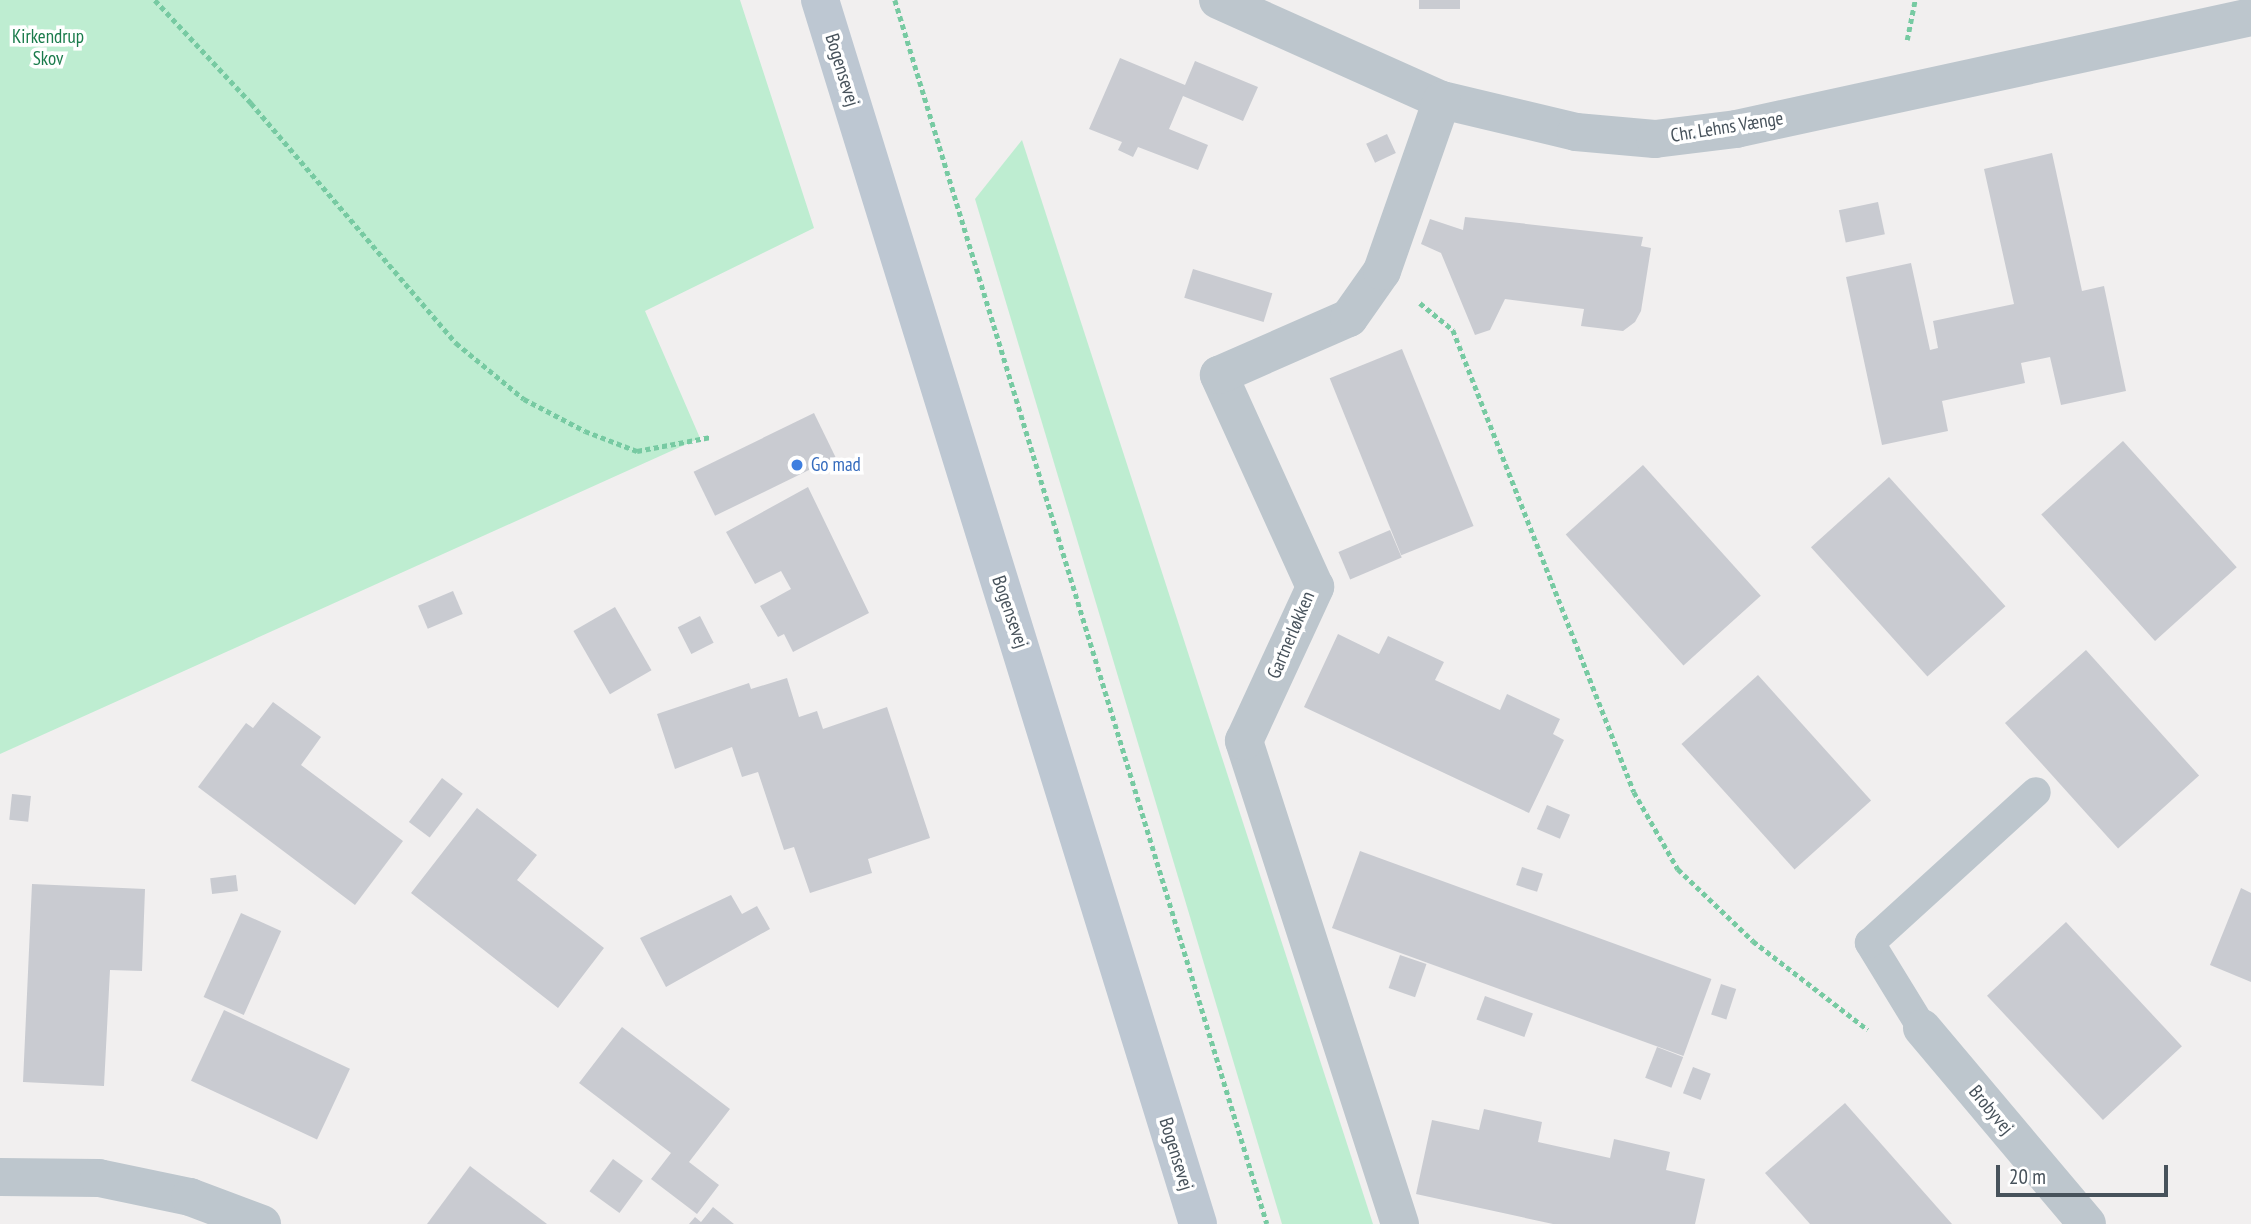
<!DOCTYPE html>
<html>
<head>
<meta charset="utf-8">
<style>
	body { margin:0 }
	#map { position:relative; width:2251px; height:1224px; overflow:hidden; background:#f1efef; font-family:"PT Sans Narrow",sans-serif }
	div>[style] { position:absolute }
	.green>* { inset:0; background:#beedd1 }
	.building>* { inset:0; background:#c9cbd1; transform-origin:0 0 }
	.path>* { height:4.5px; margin-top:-2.25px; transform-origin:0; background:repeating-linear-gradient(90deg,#77caa2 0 5px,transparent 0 8.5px) }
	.service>* { height:30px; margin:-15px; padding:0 15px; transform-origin:15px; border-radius:15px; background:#bdc6cd }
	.minor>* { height:38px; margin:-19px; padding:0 19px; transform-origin:19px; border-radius:19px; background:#bdc6cd }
	.secondary>* { height:38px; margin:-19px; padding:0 19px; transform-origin:19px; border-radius:19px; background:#bdc7d2 }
	.dots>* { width:19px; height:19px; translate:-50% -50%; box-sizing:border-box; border:4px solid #fff; border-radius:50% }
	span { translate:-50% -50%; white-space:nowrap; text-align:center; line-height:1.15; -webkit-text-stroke:7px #fff; paint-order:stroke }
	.park-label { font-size:19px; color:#1a7b4b }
	.street-label { font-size:19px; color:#47525b }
	.shop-label { font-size:19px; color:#366cbe }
	.left { translate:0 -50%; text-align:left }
	.scale { position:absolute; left:1996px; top:1165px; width:172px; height:32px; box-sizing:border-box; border:4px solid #47525b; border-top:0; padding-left:9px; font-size:21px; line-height:24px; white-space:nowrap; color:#47525b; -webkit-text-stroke:5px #fff; paint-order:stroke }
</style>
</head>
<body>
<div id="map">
	<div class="green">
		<i style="clip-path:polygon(0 0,740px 0,814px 228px,645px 311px,700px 438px,0 754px)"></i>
		<i style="clip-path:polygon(1022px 140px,1373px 1224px,1282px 1224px,975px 199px)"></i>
	</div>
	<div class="building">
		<i style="left:1419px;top:0;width:41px;height:9px"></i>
		<i style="clip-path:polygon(1120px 58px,1185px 85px,1195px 61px,1258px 87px,1243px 121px,1183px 96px,1169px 129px,1208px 145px,1198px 170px,1138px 147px,1133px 157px,1118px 150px,1122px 142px,1089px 129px)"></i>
		<i style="left:1387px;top:134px;width:21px;height:23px;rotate:65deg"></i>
		<i style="clip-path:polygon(2052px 153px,2082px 291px,2104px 286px,2126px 391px,2061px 405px,2050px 357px,2021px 363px,2025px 383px,1942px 401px,1948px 431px,1882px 445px,1846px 277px,1911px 263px,1930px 350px,1938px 348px,1933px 321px,2014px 304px,1984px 169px)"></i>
		<i style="left:1878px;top:202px;width:33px;height:40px;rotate:78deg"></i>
		<i style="clip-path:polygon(1465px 217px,1643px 237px,1641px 246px,1651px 248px,1641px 311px,1635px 322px,1623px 331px,1581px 326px,1584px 309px,1505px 299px,1490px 330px,1475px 335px,1441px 253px,1421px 244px,1430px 219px,1463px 230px)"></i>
		<i style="left:1193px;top:269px;width:83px;height:30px;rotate:17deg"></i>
		<i style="left:1402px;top:349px;width:191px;height:78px;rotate:68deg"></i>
		<i style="left:814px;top:413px;width:49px;height:134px;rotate:64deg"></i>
		<i style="left:2123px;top:441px;width:170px;height:110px;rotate:48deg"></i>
		<i style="left:1643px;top:465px;width:176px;height:104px;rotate:48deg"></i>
		<i style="left:1889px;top:477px;width:174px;height:105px;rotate:48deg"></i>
		<i style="clip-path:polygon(808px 487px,869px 613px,793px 652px,784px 634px,778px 637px,760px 606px,791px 589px,781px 571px,755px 584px,726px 532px)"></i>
		<i style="left:1390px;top:530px;width:30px;height:56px;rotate:67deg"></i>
		<i style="left:453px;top:591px;width:25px;height:38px;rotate:67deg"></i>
		<i style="left:615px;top:607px;width:73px;height:48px;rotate:60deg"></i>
		<i style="left:700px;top:616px;width:30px;height:25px;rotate:63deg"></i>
		<i style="clip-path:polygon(1338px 634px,1379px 654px,1388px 636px,1444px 662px,1435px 680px,1500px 710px,1507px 694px,1560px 719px,1553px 734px,1564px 740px,1529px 813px,1304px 707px)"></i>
		<i style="left:2086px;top:650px;width:169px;height:109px;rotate:48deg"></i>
		<i style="left:1758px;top:675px;width:169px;height:103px;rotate:48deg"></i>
		<i style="clip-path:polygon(787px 678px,799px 717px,817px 711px,823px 729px,887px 707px,930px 838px,868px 859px,872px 873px,810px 893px,794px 847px,784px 850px,758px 772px,742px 777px,732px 747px,675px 769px,657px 714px,749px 683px,751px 689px)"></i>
		<i style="clip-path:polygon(273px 702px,321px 737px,301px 765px,403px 841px,355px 905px,198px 787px,246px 723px,253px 728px)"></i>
		<i style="left:442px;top:778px;width:26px;height:55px;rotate:37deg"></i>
		<i style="left:12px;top:794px;width:19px;height:26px;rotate:6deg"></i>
		<i style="left:1547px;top:805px;width:25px;height:26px;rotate:23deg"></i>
		<i style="clip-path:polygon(477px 808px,537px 855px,517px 880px,604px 948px,558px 1008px,411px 893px)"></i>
		<i style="left:1360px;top:851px;width:374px;height:82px;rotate:20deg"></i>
		<i style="left:1522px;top:867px;width:22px;height:19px;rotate:18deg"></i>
		<i style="left:236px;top:875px;width:16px;height:26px;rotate:83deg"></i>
		<i style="clip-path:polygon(32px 884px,145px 889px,142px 971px,110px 970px,104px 1086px,23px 1082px)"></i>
		<i style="clip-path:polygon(2241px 888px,2251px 893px,2251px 982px,2210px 965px)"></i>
		<i style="clip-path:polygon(731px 895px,742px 914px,757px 906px,770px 929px,666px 987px,640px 938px)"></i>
		<i style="left:241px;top:913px;width:44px;height:92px;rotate:24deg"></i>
		<i style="left:2066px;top:922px;width:170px;height:108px;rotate:47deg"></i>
		<i style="left:1400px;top:955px;width:28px;height:35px;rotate:19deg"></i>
		<i style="left:1721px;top:984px;width:16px;height:32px;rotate:18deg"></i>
		<i style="left:1485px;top:996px;width:51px;height:25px;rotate:20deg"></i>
		<i style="left:224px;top:1010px;width:139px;height:78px;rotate:25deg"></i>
		<i style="clip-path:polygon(622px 1027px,730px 1109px,689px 1162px,719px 1185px,697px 1214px,651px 1179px,671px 1153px,579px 1083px)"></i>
		<i style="left:1657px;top:1047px;width:28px;height:33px;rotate:21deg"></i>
		<i style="left:1693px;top:1067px;width:19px;height:28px;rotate:21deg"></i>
		<i style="clip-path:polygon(1845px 1103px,1952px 1224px,1810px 1224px,1765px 1173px)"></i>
		<i style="clip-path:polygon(1484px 1109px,1542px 1122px,1538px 1142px,1610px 1158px,1614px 1139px,1670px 1152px,1666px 1170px,1705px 1179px,1695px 1224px,1553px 1224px,1416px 1194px,1432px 1120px,1479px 1130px)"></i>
		<i style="left:613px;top:1159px;width:37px;height:40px;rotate:36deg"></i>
		<i style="clip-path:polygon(470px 1166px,547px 1224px,427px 1224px)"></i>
		<i style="clip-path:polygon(713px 1207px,734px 1224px,689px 1224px,695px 1217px,701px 1222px)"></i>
	</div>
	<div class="path">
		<i style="left:155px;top:0;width:141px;rotate:47deg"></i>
		<i style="left:251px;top:103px;width:316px;rotate:49.5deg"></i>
		<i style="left:456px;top:343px;width:88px;rotate:39.5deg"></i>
		<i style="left:524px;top:399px;width:69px;rotate:27.7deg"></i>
		<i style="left:585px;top:431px;width:56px;rotate:21deg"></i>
		<i style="left:637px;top:451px;width:75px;rotate:-10.7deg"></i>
		<i style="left:895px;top:0;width:1279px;rotate:73.09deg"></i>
		<i style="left:1907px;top:40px;width:41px;rotate:-78.7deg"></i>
		<i style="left:1420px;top:303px;width:43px;rotate:39.3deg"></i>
		<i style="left:1453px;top:330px;width:496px;rotate:68.6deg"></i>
		<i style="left:1634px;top:792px;width:89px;rotate:60.3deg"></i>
		<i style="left:1678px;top:869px;width:104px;rotate:43.8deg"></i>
		<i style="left:1753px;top:941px;width:145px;rotate:37.7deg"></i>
	</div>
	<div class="service">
		<i style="left:1922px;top:1028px;width:100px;rotate:-121.5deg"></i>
		<i style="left:1870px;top:943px;width:224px;rotate:-42.3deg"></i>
	</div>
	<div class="minor">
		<i style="left:1218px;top:0;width:245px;rotate:24.1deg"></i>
		<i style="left:1442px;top:100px;width:138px;rotate:13.4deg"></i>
		<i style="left:1576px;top:132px;width:79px;rotate:5.1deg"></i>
		<i style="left:1655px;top:139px;width:82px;rotate:-7deg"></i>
		<i style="left:1736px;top:129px;width:527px;rotate:-12.27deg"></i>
		<i style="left:1922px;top:1028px;width:256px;rotate:49.9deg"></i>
		<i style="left:0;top:1177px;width:99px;rotate:0.6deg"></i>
		<i style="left:99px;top:1178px;width:93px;rotate:11.8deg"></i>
		<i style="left:190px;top:1197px;width:77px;rotate:20.6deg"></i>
		<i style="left:1400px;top:1224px;width:508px;rotate:-107.9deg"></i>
		<i style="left:1244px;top:741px;width:170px;rotate:-65.2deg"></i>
		<i style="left:1315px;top:587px;width:233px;rotate:-114.4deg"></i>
		<i style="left:1219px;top:375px;width:142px;rotate:-23.7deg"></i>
		<i style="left:1349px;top:318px;width:57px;rotate:-54.9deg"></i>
		<i style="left:1382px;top:271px;width:181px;rotate:-70.7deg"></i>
	</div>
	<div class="secondary">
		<i style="left:820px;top:0;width:1281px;rotate:72.84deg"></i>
	</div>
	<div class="dots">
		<i style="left:797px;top:465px;background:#3f7fe0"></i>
	</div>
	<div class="park-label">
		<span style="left:48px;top:48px">Kirkendrup<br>Skov</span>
	</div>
	<div class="street-label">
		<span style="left:842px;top:70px;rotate:73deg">Bogensevej</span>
		<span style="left:1727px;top:127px;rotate:-9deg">Chr. Lehns Vænge</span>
		<span style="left:1010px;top:612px;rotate:71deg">Bogensevej</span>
		<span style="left:1291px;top:635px;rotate:-67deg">Gartnerløkken</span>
		<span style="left:1991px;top:1110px;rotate:50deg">Brobyvej</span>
		<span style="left:1176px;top:1154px;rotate:73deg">Bogensevej</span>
	</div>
	<div class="shop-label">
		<span class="left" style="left:811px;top:465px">Go mad</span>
	</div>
	<div class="scale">20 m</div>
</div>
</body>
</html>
